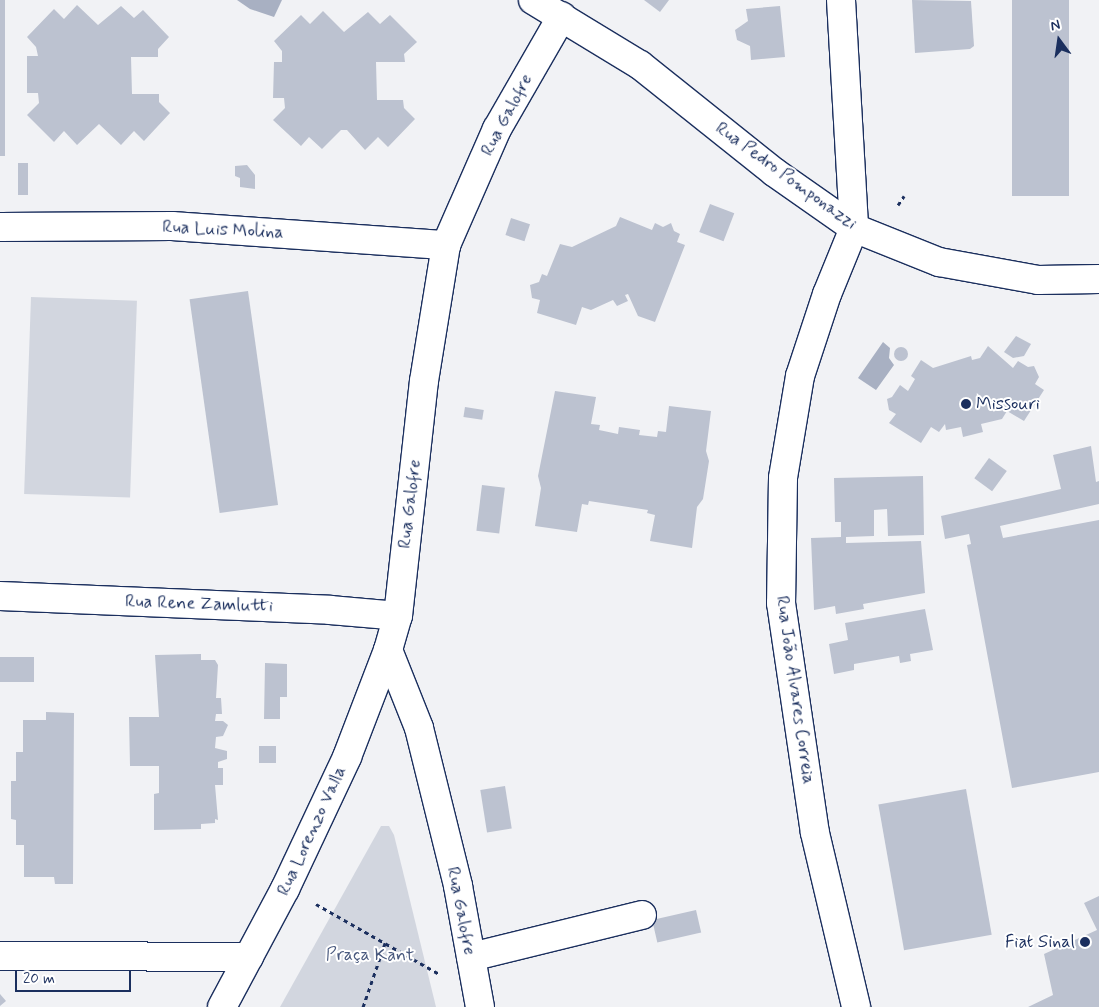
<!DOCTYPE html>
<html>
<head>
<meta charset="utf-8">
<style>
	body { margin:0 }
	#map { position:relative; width:1099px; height:1007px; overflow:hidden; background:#f1f2f5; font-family:Mynerve,sans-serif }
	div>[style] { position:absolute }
	.green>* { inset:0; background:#d2d6df; transform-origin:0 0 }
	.water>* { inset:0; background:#a8b0c2 }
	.building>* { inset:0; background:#bcc2d0; transform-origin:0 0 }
	.round { border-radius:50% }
	.path>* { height:3px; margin-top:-1.5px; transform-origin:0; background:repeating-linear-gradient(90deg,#1b2f5e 0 4px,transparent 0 8px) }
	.roads { filter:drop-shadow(1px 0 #1b2f5e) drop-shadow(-1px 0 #1b2f5e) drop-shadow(0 1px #1b2f5e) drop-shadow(0 -1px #1b2f5e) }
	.minor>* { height:28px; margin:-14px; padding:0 14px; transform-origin:14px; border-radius:14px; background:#fff }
	.dots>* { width:14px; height:14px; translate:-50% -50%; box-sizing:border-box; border:2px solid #fff; border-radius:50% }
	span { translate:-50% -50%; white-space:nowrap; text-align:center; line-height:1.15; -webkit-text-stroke:4px #fff; paint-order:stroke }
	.street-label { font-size:18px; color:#1b2f5e }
	.poi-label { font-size:18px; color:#1b2f5e }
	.left { translate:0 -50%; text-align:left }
	.right { translate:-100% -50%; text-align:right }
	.park-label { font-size:18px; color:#49597e }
	.north { position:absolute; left:1034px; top:15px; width:50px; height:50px; -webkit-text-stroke:4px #fff; paint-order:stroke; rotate:346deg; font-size:14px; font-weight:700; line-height:20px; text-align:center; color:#1b2f5e }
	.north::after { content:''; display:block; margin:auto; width:18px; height:22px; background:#1b2f5e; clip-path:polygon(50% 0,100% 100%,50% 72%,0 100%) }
	.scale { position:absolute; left:15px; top:970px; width:116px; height:22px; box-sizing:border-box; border:2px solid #1b2f5e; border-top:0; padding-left:6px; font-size:15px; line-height:18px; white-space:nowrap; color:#1b2f5e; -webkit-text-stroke:4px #fff; paint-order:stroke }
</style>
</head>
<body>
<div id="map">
	<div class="green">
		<i style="left:31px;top:297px;width:106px;height:197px;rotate:2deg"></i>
		<i style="clip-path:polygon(381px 826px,389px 826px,394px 835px,436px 1007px,280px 1007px)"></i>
	</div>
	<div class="water">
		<i style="clip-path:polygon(237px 0,282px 0,274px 17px,250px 9px)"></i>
		<i style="clip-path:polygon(883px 342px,890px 348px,889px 358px,894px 365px,876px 390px,858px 378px)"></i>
	</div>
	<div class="building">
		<i style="left:0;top:0;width:5px;height:156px"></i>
		<i style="clip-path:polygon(644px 0,669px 0,660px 12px)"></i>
		<i style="clip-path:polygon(912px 0,971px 1px,974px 46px,970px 49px,915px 53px)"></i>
		<i style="left:1012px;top:0;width:57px;height:196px"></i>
		<i style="clip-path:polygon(77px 5px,98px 25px,121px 6px,134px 18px,143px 10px,169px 37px,158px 49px,158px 57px,131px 57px,132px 94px,159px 94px,159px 102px,170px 113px,144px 141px,134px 131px,121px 145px,99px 124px,77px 145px,64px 131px,54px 142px,27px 115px,39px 103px,38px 93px,27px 93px,27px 56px,38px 56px,36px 47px,27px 37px,54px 9px,64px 19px)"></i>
		<i style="clip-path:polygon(780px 6px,785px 57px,751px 60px,750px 46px,737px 40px,735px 30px,748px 21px,746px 9px)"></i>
		<i style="clip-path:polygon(323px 11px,344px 32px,368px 12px,380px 24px,390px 15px,417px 42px,404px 54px,405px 62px,376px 62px,377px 100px,403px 100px,404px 108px,415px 119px,388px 147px,378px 137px,365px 150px,347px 130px,341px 130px,322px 149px,309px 137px,301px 146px,273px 120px,285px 108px,284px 98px,273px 98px,274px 62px,282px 62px,282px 51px,274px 41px,301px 15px,310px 24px)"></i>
		<i style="left:18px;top:163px;width:10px;height:32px"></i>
		<i style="clip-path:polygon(247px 165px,255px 175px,255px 189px,240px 187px,240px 178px,235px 176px,235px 166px)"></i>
		<i style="left:710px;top:204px;width:26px;height:30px;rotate:21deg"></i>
		<i style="clip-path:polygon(620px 217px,652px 230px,655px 223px,663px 227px,671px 223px,674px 231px,680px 234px,677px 242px,685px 245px,655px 322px,638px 316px,628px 294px,625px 295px,628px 301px,617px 306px,613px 300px,591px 310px,582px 307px,576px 325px,537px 313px,540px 300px,532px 298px,530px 285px,539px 282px,542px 274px,547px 276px,560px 244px,572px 247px,616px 226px)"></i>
		<i style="left:511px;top:218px;width:20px;height:18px;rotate:18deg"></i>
		<i style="left:248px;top:291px;width:216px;height:59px;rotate:82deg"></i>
		<i style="clip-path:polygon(1016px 336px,1031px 344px,1024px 356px,1013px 358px,1004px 352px)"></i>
		<i style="clip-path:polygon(988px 346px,1013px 368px,1018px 361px,1028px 367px,1034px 366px,1039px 377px,1035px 384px,1044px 390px,1024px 421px,1007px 411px,1002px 419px,981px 424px,983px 432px,963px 437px,961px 427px,946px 430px,945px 424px,939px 432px,931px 427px,921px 443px,889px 423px,896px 414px,889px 410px,887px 399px,892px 397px,900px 385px,908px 391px,915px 379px,911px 376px,921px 360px,933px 368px,971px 356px,972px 360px,980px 358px)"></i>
		<i class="round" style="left:894px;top:347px;width:14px;height:14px"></i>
		<i style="clip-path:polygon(555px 391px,596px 397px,591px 424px,600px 425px,599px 430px,618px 434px,619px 427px,640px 430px,639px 435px,657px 437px,658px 431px,666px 432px,669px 406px,711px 411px,706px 451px,709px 461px,703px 499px,697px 507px,692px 548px,650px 541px,655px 515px,647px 513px,648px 510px,589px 501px,588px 505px,582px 504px,577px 532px,535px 526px,541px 488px,538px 476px)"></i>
		<i style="left:465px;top:407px;width:19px;height:10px;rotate:9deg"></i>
		<i style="clip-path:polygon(1091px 446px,1096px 482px,1099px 481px,1099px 504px,1000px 526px,1003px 538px,1099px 520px,1099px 772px,1012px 788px,967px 545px,971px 544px,969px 534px,945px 539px,941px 516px,1061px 489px,1053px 455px)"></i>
		<i style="left:989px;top:458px;width:22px;height:25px;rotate:36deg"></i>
		<i style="clip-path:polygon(923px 476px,924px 535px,888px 536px,887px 509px,874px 510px,874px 536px,846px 537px,846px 543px,921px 541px,925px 593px,863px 604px,864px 609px,836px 614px,835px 606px,814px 610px,811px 538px,841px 537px,841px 522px,835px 522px,834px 478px)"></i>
		<i style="left:482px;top:485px;width:23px;height:46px;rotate:7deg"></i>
		<i style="clip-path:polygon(925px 609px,933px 650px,910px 654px,911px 661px,900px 663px,899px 656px,854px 664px,854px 670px,834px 674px,829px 644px,848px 640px,845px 623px)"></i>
		<i style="clip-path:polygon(201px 654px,201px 660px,215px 660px,218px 665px,216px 698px,221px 698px,222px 714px,216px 714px,215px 721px,223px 721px,228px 725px,223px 736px,216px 737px,215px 748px,227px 751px,227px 759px,218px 762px,218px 768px,223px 768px,223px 785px,215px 785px,218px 820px,215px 819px,215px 823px,201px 824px,201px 829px,154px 830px,154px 794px,159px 793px,159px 766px,130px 766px,129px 717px,159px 717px,155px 655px)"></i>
		<i style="left:0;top:657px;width:34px;height:25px"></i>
		<i style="clip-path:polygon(265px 663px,287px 664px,287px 697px,280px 697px,280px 719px,264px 719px)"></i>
		<i style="clip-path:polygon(46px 712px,74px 713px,73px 884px,55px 884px,54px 877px,24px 877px,24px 845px,16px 845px,16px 820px,11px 819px,11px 781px,16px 781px,16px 752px,23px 752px,23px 720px,46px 720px)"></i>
		<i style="left:259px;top:746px;width:17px;height:17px"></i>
		<i style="left:505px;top:786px;width:43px;height:25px;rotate:81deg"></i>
		<i style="left:966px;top:789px;width:148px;height:89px;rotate:80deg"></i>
		<i style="clip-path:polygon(1099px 896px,1099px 1007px,1028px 1007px,1053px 995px,1044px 954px,1097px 930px,1084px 903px)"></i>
		<i style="left:696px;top:910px;width:23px;height:45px;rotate:77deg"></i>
		<i style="clip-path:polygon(0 994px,6px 1001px,0 1006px)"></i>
	</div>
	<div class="path">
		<i style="left:898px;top:205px;width:11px;rotate:-56deg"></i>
		<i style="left:316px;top:904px;width:142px;rotate:29.6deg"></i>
		<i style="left:363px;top:1007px;width:68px;rotate:-71deg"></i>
	</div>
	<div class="roads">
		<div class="minor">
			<i style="left:533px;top:0;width:125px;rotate:31.3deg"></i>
			<i style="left:640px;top:65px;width:171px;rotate:38.6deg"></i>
			<i style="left:774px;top:172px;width:98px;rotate:35deg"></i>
			<i style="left:854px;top:228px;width:92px;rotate:21.8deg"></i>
			<i style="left:939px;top:262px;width:101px;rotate:10.3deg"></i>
			<i style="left:1038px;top:280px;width:61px;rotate:-0.9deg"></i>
			<i style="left:841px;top:0;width:228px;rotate:86.7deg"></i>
			<i style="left:854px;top:228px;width:71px;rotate:112.2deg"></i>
			<i style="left:827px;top:294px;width:86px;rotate:108.2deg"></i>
			<i style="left:800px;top:376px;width:103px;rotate:99.5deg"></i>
			<i style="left:783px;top:478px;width:125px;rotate:90.9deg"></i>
			<i style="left:781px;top:603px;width:232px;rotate:81.6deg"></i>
			<i style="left:815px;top:833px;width:179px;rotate:76.7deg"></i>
			<i style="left:0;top:227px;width:172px;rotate:-0.3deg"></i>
			<i style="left:172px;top:226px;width:275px;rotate:4deg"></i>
			<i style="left:0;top:596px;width:330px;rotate:2.4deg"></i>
			<i style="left:330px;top:610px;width:68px;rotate:5deg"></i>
			<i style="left:388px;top:650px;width:84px;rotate:68.3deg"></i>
			<i style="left:419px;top:728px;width:163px;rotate:76.1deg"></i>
			<i style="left:458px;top:886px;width:123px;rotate:79.7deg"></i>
			<i style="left:0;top:956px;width:249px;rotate:0.2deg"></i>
			<i style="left:471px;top:957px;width:176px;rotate:-13.8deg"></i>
			<i style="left:222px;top:1007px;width:134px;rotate:-61.9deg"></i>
			<i style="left:285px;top:889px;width:146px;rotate:-64.8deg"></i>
			<i style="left:347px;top:757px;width:115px;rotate:-69deg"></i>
			<i style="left:388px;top:650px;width:35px;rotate:-74deg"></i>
			<i style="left:398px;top:616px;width:236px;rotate:-83.7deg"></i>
			<i style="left:424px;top:381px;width:138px;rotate:-80.8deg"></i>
			<i style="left:446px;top:245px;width:127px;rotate:-66.3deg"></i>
			<i style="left:497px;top:129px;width:130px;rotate:-60.1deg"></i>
		</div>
	</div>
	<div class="dots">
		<i style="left:966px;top:404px;background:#1b2f5e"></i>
		<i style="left:1085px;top:942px;background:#1b2f5e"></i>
	</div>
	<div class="street-label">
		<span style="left:507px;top:115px;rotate:-62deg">Rua Galofre</span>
		<span style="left:786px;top:176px;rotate:36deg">Rua Pedro Pomponazzi</span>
		<span style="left:223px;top:230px;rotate:3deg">Rua Luis Molina</span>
		<span style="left:410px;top:504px;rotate:-83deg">Rua Galofre</span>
		<span style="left:199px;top:604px;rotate:2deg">Rua Rene Zamlutti</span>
		<span style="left:795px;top:690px;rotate:82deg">Rua João Alvares Correia</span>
		<span style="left:312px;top:831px;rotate:-65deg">Rua Lorenzo Valla</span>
		<span style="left:461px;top:911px;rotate:79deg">Rua Galofre</span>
	</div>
	<div class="poi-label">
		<span class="left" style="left:976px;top:404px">Missouri</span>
		<span class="right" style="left:1075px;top:942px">Fiat Sinal</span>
	</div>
	<div class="park-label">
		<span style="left:370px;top:955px">Praça Kant</span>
	</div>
	<div class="north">N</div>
	<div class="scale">20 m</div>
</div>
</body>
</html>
